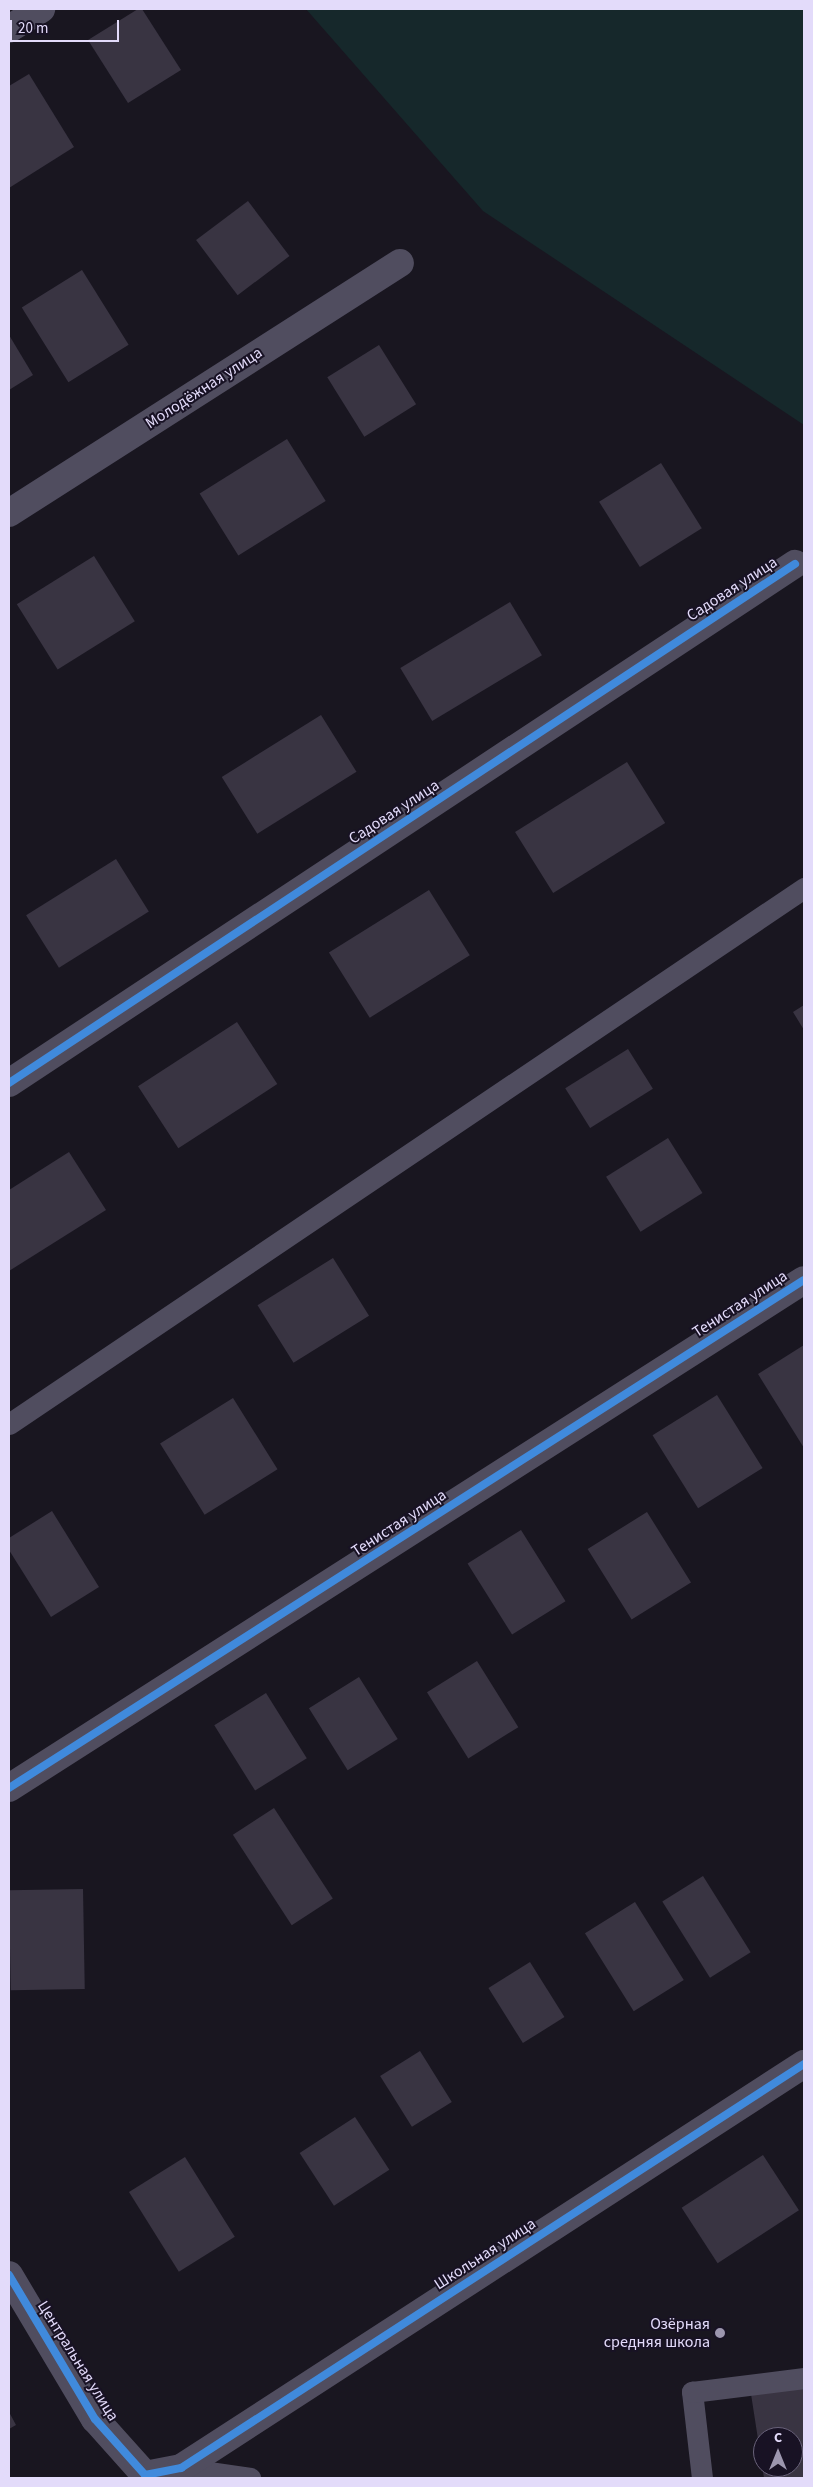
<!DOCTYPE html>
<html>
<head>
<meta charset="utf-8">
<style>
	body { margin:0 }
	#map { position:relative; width:813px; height:2487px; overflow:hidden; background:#191620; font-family:"Source Sans 3",sans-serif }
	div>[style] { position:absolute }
	.green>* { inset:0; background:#16282b }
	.building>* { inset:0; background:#393442; transform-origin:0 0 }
	.service>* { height:21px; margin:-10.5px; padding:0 10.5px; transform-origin:10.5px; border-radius:10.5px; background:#504d5f }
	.minor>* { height:28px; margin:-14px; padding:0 14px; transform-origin:14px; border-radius:14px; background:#504d5f }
	.cycleway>* { height:8px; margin:-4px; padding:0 4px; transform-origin:4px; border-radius:4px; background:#408adc }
	.dots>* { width:14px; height:14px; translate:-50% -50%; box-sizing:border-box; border:2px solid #181224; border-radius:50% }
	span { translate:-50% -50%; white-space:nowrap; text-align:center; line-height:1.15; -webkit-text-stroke:4px #181224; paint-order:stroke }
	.street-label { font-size:16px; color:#e3dbfa }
	.poi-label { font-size:16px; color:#e3dbfa }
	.right { translate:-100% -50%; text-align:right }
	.frame { position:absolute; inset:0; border:10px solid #e3dbfa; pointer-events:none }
	.north { position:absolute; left:753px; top:2427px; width:50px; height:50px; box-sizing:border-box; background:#181224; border:1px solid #69627a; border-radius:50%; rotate:0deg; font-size:14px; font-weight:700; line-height:20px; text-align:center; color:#e3dbfa }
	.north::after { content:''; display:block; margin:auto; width:18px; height:22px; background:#9c96ae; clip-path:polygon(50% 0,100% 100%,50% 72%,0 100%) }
	.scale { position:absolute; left:10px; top:20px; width:109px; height:22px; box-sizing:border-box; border:2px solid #e3dbfa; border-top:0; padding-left:6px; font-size:15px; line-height:18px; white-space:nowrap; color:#e3dbfa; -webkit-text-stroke:4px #181224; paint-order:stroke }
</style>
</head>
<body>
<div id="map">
	<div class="green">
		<i style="clip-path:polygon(306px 9px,804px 9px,804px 425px,483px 211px)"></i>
	</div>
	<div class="building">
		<i style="clip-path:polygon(138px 9px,142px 9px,181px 70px,128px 103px,88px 40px)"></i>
		<i style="clip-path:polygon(29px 74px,74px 147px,9px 188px,9px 86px)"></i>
		<i style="left:248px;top:201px;width:69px;height:65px;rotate:53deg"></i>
		<i style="left:82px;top:270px;width:88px;height:71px;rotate:58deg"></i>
		<i style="clip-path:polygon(9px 335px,33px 375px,9px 390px)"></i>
		<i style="left:379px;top:345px;width:70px;height:61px;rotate:58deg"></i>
		<i style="left:287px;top:439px;width:73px;height:103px;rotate:58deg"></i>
		<i style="left:661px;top:463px;width:77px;height:73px;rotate:58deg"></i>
		<i style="left:94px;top:556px;width:77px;height:91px;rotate:58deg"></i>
		<i style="left:510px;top:602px;width:62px;height:128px;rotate:59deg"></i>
		<i style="left:321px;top:715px;width:67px;height:117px;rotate:58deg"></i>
		<i style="left:627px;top:762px;width:72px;height:132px;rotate:58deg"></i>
		<i style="left:116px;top:859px;width:62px;height:106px;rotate:58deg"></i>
		<i style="left:429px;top:890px;width:77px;height:118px;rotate:58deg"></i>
		<i style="clip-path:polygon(804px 1005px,804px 1030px,793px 1012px)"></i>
		<i style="left:237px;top:1022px;width:74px;height:118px;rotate:57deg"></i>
		<i style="left:628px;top:1049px;width:47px;height:74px;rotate:58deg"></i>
		<i style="left:668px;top:1138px;width:65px;height:73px;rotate:58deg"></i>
		<i style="clip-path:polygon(69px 1152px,106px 1210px,9px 1271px,9px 1190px)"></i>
		<i style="left:333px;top:1258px;width:68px;height:89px;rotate:58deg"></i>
		<i style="clip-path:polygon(804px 1345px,804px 1448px,758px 1374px)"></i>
		<i style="left:717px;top:1395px;width:86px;height:76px;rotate:58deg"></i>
		<i style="left:233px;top:1398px;width:84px;height:86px;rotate:58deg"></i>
		<i style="clip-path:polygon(52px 1511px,99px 1587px,51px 1617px,9px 1550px,9px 1538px)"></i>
		<i style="left:647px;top:1512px;width:83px;height:70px;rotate:58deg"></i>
		<i style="left:521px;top:1530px;width:84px;height:63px;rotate:58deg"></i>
		<i style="left:477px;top:1661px;width:78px;height:59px;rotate:58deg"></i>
		<i style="left:359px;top:1677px;width:73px;height:59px;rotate:58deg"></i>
		<i style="left:266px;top:1693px;width:77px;height:61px;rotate:58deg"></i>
		<i style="left:274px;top:1808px;width:108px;height:49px;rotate:57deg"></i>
		<i style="left:703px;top:1876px;width:90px;height:48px;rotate:58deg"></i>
		<i style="left:83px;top:1889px;width:100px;height:74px;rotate:89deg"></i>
		<i style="left:635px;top:1902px;width:92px;height:59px;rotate:58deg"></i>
		<i style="left:530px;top:1962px;width:65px;height:49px;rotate:58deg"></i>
		<i style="left:420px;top:2051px;width:60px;height:47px;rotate:58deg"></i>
		<i style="left:355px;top:2117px;width:63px;height:66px;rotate:57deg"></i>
		<i style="left:763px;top:2155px;width:66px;height:97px;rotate:57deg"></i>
		<i style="left:185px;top:2157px;width:94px;height:66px;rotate:58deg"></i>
		<i style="clip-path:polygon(evenodd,804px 2385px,804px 2478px,764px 2478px,751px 2394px,804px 2385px,763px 2437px,793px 2437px,793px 2467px,763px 2467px,763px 2437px)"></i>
		<i style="clip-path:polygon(9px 2412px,16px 2425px,9px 2429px)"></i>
	</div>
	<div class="service">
		<i style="left:9px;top:1424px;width:959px;rotate:-33.99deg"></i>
		<i style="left:181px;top:2468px;width:70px;rotate:8.2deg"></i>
		<i style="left:702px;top:2478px;width:87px;rotate:-96.6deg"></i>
		<i style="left:692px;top:2392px;width:113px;rotate:-7.1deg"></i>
	</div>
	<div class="minor">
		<i style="left:9px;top:29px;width:38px;rotate:-32deg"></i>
		<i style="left:9px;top:513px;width:464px;rotate:-32.6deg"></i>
		<i style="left:9px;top:1083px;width:942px;rotate:-33.44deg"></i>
		<i style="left:9px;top:1788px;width:943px;rotate:-32.58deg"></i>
		<i style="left:9px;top:2275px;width:168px;rotate:59.2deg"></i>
		<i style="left:95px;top:2419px;width:75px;rotate:48.2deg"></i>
		<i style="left:145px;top:2475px;width:37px;rotate:-11deg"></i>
		<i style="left:181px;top:2468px;width:743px;rotate:-32.96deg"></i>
	</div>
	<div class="cycleway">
		<i style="left:9px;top:1083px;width:942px;rotate:-33.44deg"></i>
		<i style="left:9px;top:1788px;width:943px;rotate:-32.58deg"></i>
		<i style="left:9px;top:2275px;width:168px;rotate:59.2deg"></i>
		<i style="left:95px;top:2419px;width:75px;rotate:48.2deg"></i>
		<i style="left:145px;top:2475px;width:37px;rotate:-11deg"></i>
		<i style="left:181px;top:2468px;width:743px;rotate:-32.96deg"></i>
	</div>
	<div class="dots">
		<i style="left:720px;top:2333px;background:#9c96ae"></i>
	</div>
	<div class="street-label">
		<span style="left:204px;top:388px;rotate:-33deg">Молодёжная улица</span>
		<span style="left:732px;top:589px;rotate:-33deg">Садовая улица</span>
		<span style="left:394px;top:812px;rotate:-33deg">Садовая улица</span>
		<span style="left:740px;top:1304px;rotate:-33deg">Тенистая улица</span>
		<span style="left:399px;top:1523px;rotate:-33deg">Тенистая улица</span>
		<span style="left:485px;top:2254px;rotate:-33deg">Школьная улица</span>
		<span style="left:78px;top:2361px;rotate:58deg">Центральная улица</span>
	</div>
	<div class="poi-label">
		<span class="right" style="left:710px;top:2333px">Озёрная<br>средняя школа</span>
	</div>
	<div class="frame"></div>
	<div class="north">С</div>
	<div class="scale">20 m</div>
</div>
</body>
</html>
